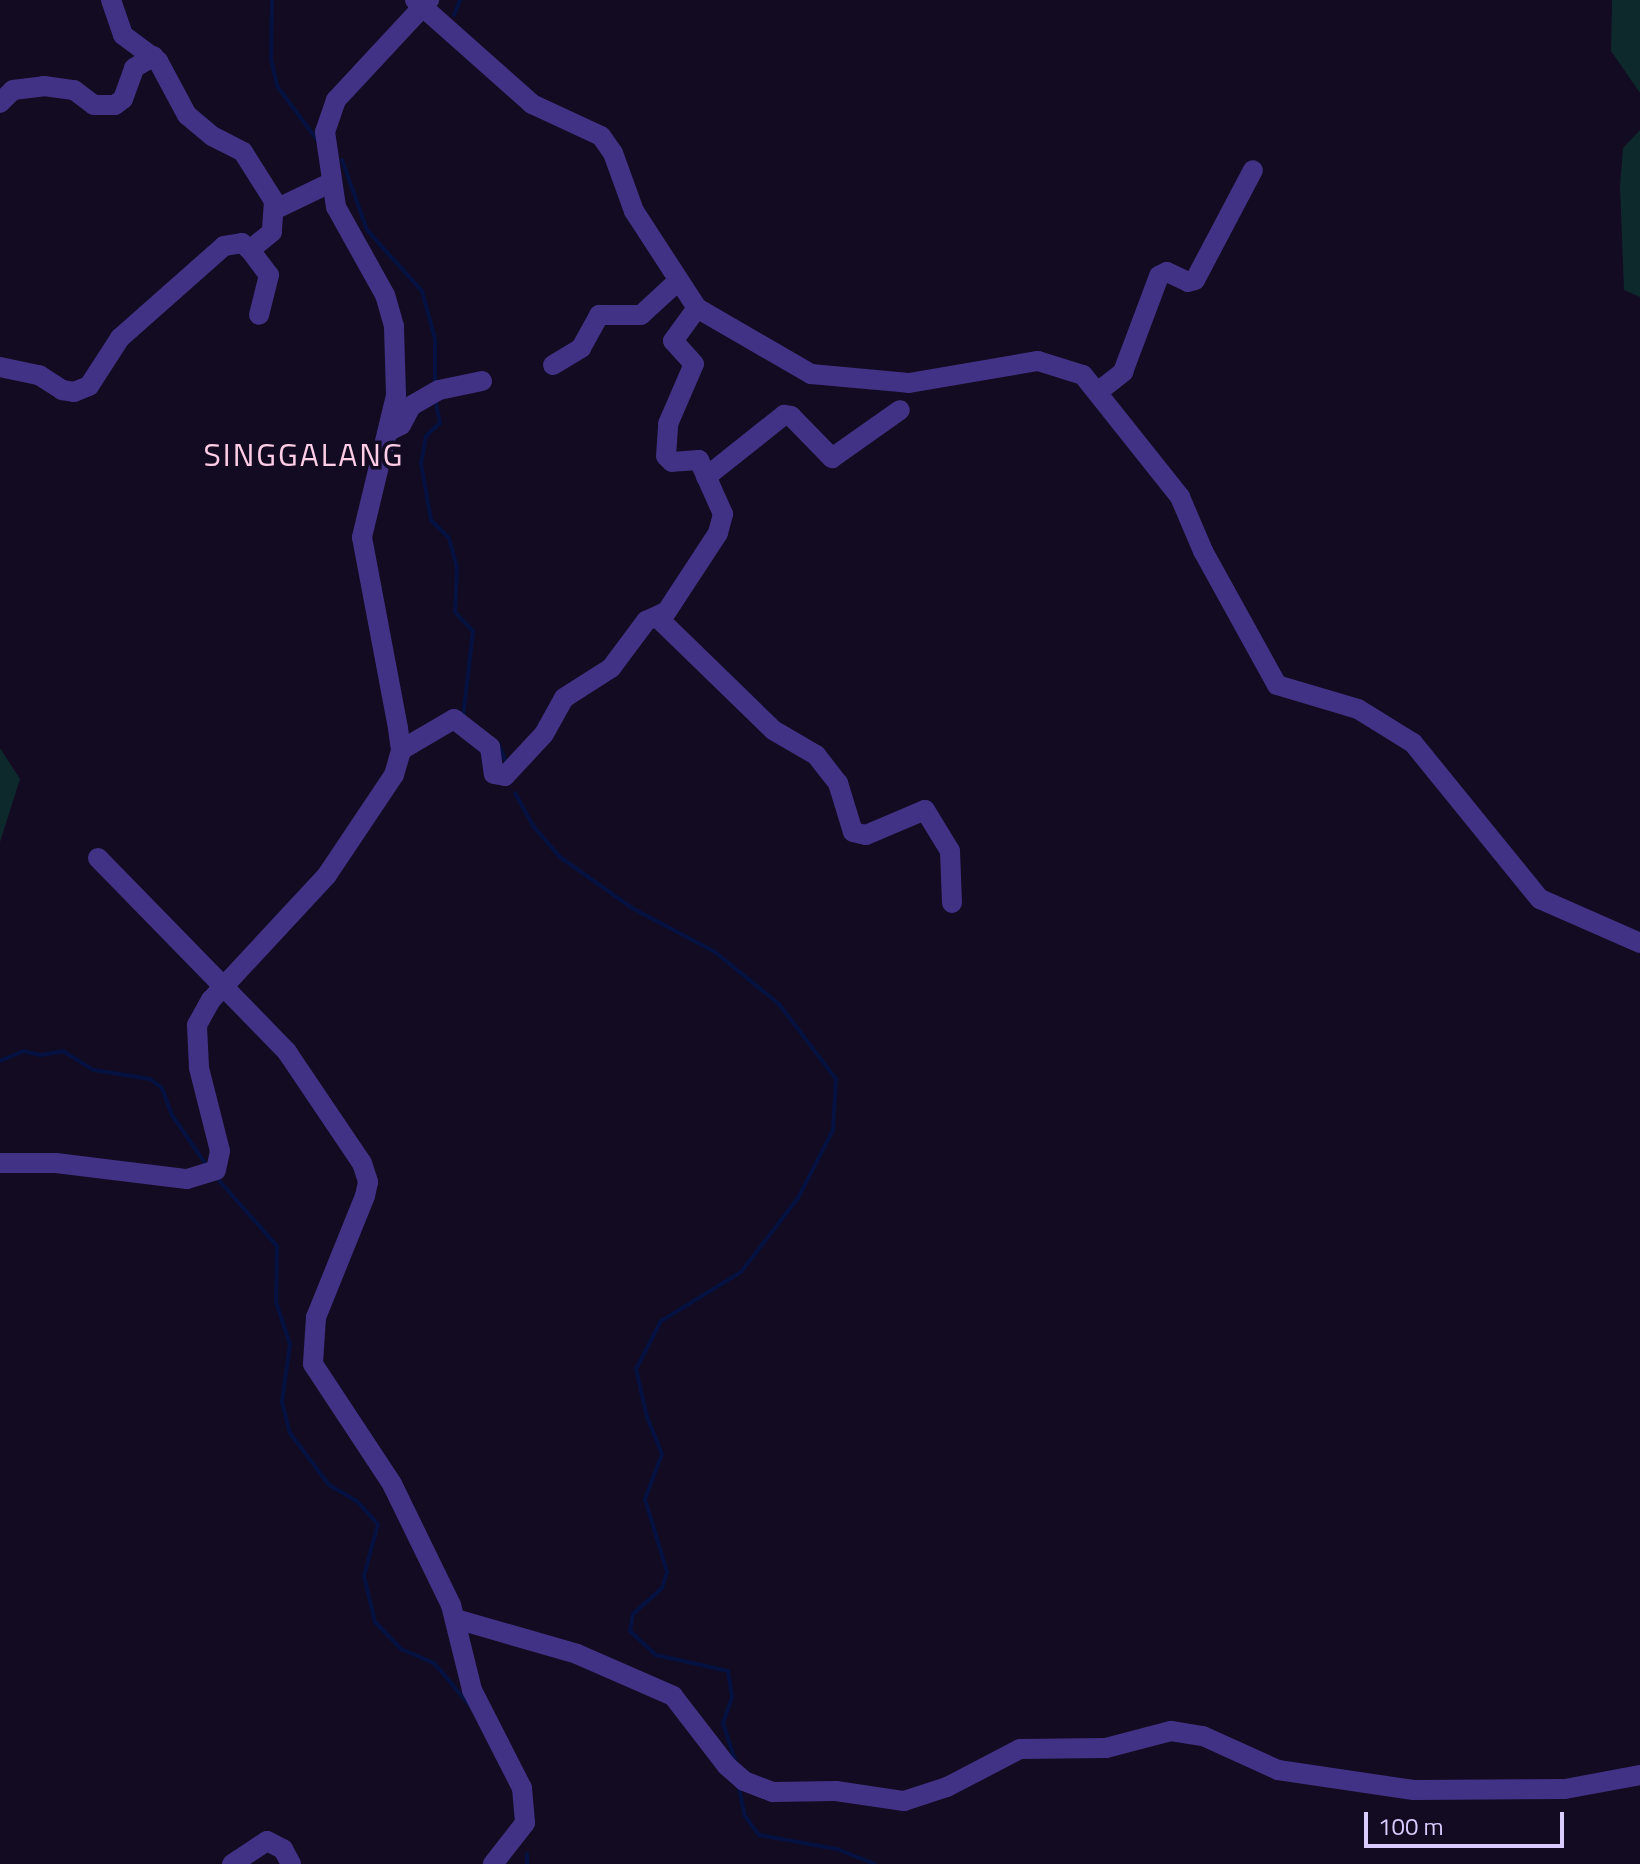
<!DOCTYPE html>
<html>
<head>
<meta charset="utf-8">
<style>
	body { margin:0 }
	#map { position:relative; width:1640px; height:1864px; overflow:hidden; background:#130b22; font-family:"Titillium Web",sans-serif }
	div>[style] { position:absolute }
	.green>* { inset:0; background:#0e292c }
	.stream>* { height:4px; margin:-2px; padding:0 2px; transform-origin:2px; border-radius:2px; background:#051241 }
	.minor>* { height:20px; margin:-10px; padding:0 10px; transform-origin:10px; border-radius:10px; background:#423285 }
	span { translate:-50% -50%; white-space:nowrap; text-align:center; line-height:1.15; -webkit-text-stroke:7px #130b22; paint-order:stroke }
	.quarter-label { font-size:32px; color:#ffcee6; letter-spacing:2px }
	.scale { position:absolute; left:1364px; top:1812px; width:200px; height:36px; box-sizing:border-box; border:4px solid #daccff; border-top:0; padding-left:10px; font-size:24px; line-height:28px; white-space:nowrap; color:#daccff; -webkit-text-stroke:6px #130b22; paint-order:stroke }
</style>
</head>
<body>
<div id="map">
	<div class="green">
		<i style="clip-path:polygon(1612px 0,1640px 0,1640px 93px,1611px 51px)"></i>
		<i style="clip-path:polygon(1640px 130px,1640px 297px,1624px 290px,1620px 186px,1623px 148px)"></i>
		<i style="clip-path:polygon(0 748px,20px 779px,0 842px)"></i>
	</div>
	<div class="stream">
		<i style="left:272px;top:0;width:59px;rotate:91deg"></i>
		<i style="left:271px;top:59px;width:28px;rotate:77deg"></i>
		<i style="left:277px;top:86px;width:69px;rotate:53.3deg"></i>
		<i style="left:454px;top:15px;width:16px;rotate:-68deg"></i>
		<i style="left:342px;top:160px;width:74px;rotate:70.3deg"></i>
		<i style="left:367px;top:230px;width:82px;rotate:48deg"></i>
		<i style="left:422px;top:291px;width:50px;rotate:74.8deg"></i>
		<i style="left:435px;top:339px;width:45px;rotate:90deg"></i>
		<i style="left:435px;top:399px;width:25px;rotate:78deg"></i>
		<i style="left:440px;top:423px;width:19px;rotate:137deg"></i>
		<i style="left:426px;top:436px;width:27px;rotate:100deg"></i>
		<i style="left:421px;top:463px;width:58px;rotate:80deg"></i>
		<i style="left:431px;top:520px;width:25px;rotate:45deg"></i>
		<i style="left:449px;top:538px;width:30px;rotate:75deg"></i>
		<i style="left:457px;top:567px;width:45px;rotate:92.5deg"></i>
		<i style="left:455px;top:612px;width:26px;rotate:47deg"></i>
		<i style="left:473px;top:631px;width:87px;rotate:96.6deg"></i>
		<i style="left:498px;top:743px;width:23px;rotate:67deg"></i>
		<i style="left:515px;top:793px;width:39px;rotate:61deg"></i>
		<i style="left:534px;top:827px;width:40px;rotate:49deg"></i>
		<i style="left:560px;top:857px;width:88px;rotate:35.3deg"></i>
		<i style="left:632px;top:908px;width:94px;rotate:27.9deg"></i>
		<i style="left:715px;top:952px;width:82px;rotate:39.1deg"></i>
		<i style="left:779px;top:1004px;width:94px;rotate:52.8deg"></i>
		<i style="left:836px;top:1079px;width:51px;rotate:93.4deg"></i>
		<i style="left:833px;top:1130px;width:76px;rotate:117.2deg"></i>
		<i style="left:798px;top:1198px;width:93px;rotate:127.6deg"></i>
		<i style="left:741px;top:1272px;width:94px;rotate:148.5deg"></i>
		<i style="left:661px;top:1321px;width:54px;rotate:117.5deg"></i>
		<i style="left:636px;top:1369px;width:49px;rotate:77.1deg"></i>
		<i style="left:647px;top:1417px;width:40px;rotate:68deg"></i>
		<i style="left:662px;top:1454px;width:48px;rotate:110.7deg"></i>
		<i style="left:645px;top:1499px;width:76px;rotate:73.2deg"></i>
		<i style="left:667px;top:1572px;width:17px;rotate:107deg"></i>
		<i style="left:662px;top:1588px;width:39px;rotate:138deg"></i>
		<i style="left:633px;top:1614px;width:17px;rotate:100deg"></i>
		<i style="left:630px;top:1631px;width:35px;rotate:43deg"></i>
		<i style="left:656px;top:1655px;width:74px;rotate:12.5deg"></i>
		<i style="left:728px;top:1671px;width:26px;rotate:81deg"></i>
		<i style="left:732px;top:1697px;width:28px;rotate:109deg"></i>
		<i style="left:723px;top:1723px;width:40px;rotate:72deg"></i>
		<i style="left:0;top:1061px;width:25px;rotate:-23deg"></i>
		<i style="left:23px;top:1051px;width:18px;rotate:13deg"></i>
		<i style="left:41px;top:1055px;width:22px;rotate:-10deg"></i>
		<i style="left:63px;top:1051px;width:36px;rotate:32deg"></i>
		<i style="left:94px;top:1070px;width:57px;rotate:9.1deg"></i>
		<i style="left:150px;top:1079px;width:15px;rotate:37deg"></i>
		<i style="left:162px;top:1088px;width:29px;rotate:70deg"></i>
		<i style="left:172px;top:1115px;width:62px;rotate:55.5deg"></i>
		<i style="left:215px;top:1176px;width:94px;rotate:48.5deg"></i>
		<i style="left:277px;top:1246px;width:56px;rotate:91deg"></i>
		<i style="left:276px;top:1302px;width:44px;rotate:71.6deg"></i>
		<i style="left:290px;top:1344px;width:59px;rotate:97.9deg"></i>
		<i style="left:282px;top:1402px;width:32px;rotate:76deg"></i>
		<i style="left:290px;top:1433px;width:65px;rotate:53.1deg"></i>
		<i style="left:329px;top:1485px;width:32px;rotate:30deg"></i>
		<i style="left:357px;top:1501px;width:31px;rotate:48deg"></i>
		<i style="left:378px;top:1524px;width:54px;rotate:105.1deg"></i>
		<i style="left:364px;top:1576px;width:47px;rotate:76.6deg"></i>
		<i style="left:375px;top:1622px;width:37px;rotate:46deg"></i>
		<i style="left:401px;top:1649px;width:36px;rotate:23deg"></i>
		<i style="left:434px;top:1663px;width:59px;rotate:49.8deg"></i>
		<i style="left:738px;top:1784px;width:33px;rotate:78deg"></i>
		<i style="left:745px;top:1816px;width:24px;rotate:54deg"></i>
		<i style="left:759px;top:1835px;width:79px;rotate:10.2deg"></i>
		<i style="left:837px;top:1849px;width:41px;rotate:21.5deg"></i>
		<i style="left:527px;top:1864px;width:10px;rotate:-90deg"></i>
	</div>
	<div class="minor">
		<i style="left:111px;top:0;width:37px;rotate:71deg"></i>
		<i style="left:123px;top:35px;width:44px;rotate:36.6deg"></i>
		<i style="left:158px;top:61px;width:61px;rotate:61.8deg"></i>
		<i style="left:187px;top:115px;width:33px;rotate:40deg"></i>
		<i style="left:212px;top:136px;width:35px;rotate:27deg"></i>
		<i style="left:243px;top:152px;width:58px;rotate:57.7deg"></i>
		<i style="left:274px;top:201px;width:31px;rotate:94deg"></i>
		<i style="left:272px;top:232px;width:28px;rotate:141deg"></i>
		<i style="left:250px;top:250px;width:31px;rotate:53deg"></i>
		<i style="left:269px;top:275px;width:41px;rotate:104deg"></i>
		<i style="left:415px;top:0;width:157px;rotate:41.6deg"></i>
		<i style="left:532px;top:104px;width:76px;rotate:24.9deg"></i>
		<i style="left:601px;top:136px;width:21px;rotate:55deg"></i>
		<i style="left:613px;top:153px;width:62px;rotate:70.1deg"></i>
		<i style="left:634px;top:211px;width:116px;rotate:57deg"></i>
		<i style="left:697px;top:308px;width:132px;rotate:30.1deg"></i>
		<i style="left:811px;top:374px;width:98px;rotate:5.2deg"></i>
		<i style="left:909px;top:383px;width:131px;rotate:-9.7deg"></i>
		<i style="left:1038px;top:361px;width:47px;rotate:17.3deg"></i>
		<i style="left:1083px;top:375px;width:156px;rotate:51.5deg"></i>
		<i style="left:1180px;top:497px;width:59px;rotate:66.9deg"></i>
		<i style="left:1203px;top:551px;width:153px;rotate:61.1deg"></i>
		<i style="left:1277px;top:685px;width:84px;rotate:16.5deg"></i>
		<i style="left:1358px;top:709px;width:65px;rotate:31.7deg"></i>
		<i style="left:1413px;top:743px;width:201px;rotate:50.9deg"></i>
		<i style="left:1540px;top:899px;width:109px;rotate:23.7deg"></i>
		<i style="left:0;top:103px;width:18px;rotate:-45deg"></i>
		<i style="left:13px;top:90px;width:31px;rotate:-7deg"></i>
		<i style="left:44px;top:86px;width:30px;rotate:8deg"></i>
		<i style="left:74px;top:90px;width:25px;rotate:37deg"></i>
		<i style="left:94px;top:105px;width:21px"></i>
		<i style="left:115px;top:105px;width:10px;rotate:-37deg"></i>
		<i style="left:123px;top:99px;width:33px;rotate:-70deg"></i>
		<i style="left:134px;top:68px;width:23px;rotate:-31deg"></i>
		<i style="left:276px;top:209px;width:60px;rotate:-25.7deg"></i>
		<i style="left:553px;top:365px;width:33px;rotate:-31deg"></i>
		<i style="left:581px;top:348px;width:38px;rotate:-61deg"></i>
		<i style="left:599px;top:315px;width:42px"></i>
		<i style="left:641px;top:315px;width:50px;rotate:-42.6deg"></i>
		<i style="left:0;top:367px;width:40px;rotate:12deg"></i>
		<i style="left:39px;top:375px;width:27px;rotate:33deg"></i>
		<i style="left:62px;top:390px;width:12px;rotate:9deg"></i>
		<i style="left:74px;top:392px;width:16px;rotate:-22deg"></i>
		<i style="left:89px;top:386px;width:57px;rotate:-57.1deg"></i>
		<i style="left:120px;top:338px;width:139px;rotate:-41.5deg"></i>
		<i style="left:224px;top:246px;width:18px;rotate:-9deg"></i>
		<i style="left:242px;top:243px;width:11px;rotate:41deg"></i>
		<i style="left:1099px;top:391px;width:31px;rotate:-38deg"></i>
		<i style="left:1123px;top:372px;width:103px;rotate:-69.4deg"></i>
		<i style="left:1159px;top:276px;width:9px;rotate:-27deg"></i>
		<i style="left:1167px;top:272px;width:23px;rotate:25deg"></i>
		<i style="left:1188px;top:282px;width:7px;rotate:-16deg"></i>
		<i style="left:1195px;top:280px;width:124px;rotate:-62.2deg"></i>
		<i style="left:389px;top:431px;width:13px;rotate:-27deg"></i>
		<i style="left:401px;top:425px;width:21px;rotate:-62deg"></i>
		<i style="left:411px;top:406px;width:32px;rotate:-30deg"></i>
		<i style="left:439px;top:390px;width:44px;rotate:-11.8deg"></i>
		<i style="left:706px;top:477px;width:100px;rotate:-38.5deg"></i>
		<i style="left:784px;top:415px;width:7px;rotate:8deg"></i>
		<i style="left:791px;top:416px;width:59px;rotate:45.7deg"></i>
		<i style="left:832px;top:458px;width:83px;rotate:-35.2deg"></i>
		<i style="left:657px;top:617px;width:162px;rotate:44.2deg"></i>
		<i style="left:773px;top:730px;width:50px;rotate:30.2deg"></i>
		<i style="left:816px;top:755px;width:36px;rotate:52deg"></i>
		<i style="left:838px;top:783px;width:51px;rotate:73deg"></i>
		<i style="left:853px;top:832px;width:13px;rotate:13deg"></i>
		<i style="left:866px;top:835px;width:64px;rotate:-23deg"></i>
		<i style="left:925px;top:810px;width:48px;rotate:58.6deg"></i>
		<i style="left:950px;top:851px;width:52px;rotate:87.8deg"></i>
		<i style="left:401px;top:750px;width:61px;rotate:-30.3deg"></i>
		<i style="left:454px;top:719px;width:46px;rotate:37.9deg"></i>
		<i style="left:490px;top:747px;width:27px;rotate:82deg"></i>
		<i style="left:494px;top:774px;width:11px;rotate:10deg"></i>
		<i style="left:505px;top:776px;width:57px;rotate:-47.1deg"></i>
		<i style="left:544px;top:734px;width:41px;rotate:-60.9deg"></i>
		<i style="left:564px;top:698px;width:56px;rotate:-32.6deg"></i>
		<i style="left:611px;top:668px;width:59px;rotate:-53.3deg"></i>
		<i style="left:646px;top:621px;width:23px;rotate:-25deg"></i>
		<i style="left:667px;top:611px;width:93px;rotate:-56.8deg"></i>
		<i style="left:718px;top:533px;width:20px;rotate:-75deg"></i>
		<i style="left:723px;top:514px;width:59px;rotate:-114deg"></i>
		<i style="left:699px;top:460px;width:27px;rotate:176deg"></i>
		<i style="left:672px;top:462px;width:8px;rotate:-135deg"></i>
		<i style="left:666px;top:456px;width:32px;rotate:-86deg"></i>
		<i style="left:668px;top:424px;width:65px;rotate:-66.6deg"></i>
		<i style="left:694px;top:364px;width:31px;rotate:-132deg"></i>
		<i style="left:673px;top:341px;width:41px;rotate:-54deg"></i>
		<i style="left:98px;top:858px;width:271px;rotate:45.7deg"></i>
		<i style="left:287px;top:1052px;width:134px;rotate:56deg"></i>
		<i style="left:362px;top:1163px;width:20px;rotate:72deg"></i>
		<i style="left:368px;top:1182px;width:14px;rotate:102deg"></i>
		<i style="left:365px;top:1196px;width:131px;rotate:112deg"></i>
		<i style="left:316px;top:1317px;width:47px;rotate:93.7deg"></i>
		<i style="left:313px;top:1364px;width:144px;rotate:56.6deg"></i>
		<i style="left:392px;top:1484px;width:135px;rotate:64deg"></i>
		<i style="left:451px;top:1605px;width:88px;rotate:76.1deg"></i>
		<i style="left:472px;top:1690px;width:110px;rotate:63deg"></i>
		<i style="left:522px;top:1788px;width:35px;rotate:85deg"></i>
		<i style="left:525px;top:1823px;width:52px;rotate:128deg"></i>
		<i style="left:0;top:1163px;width:56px"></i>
		<i style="left:56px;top:1163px;width:132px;rotate:7deg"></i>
		<i style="left:187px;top:1179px;width:30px;rotate:-17deg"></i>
		<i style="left:216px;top:1170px;width:19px;rotate:-78deg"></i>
		<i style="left:220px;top:1151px;width:86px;rotate:-104.2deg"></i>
		<i style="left:199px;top:1068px;width:43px;rotate:-92.7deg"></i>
		<i style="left:197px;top:1025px;width:29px;rotate:-61deg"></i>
		<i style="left:211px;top:1000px;width:171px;rotate:-47.1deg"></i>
		<i style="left:327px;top:875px;width:120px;rotate:-56.2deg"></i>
		<i style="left:394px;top:775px;width:26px;rotate:-74deg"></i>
		<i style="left:401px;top:750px;width:22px;rotate:-98deg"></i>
		<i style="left:398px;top:728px;width:194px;rotate:-100.7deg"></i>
		<i style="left:362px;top:537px;width:146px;rotate:-76.5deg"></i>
		<i style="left:396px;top:395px;width:69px;rotate:-91.7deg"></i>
		<i style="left:394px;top:326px;width:32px;rotate:-106deg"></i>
		<i style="left:385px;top:295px;width:101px;rotate:-119.1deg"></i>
		<i style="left:336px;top:207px;width:76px;rotate:-98.3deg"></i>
		<i style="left:325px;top:132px;width:34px;rotate:-71deg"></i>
		<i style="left:336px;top:100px;width:137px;rotate:-47.1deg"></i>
		<i style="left:456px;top:1619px;width:126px;rotate:16.1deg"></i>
		<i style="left:577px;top:1654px;width:105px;rotate:23.6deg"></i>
		<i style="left:673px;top:1696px;width:88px;rotate:52.4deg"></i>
		<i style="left:727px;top:1766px;width:23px;rotate:41deg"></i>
		<i style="left:744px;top:1781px;width:31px;rotate:21deg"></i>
		<i style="left:773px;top:1792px;width:63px;rotate:-0.9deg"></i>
		<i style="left:836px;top:1791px;width:69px;rotate:8.4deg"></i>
		<i style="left:904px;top:1801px;width:45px;rotate:-18deg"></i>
		<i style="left:947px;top:1787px;width:82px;rotate:-27.5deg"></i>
		<i style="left:1020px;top:1749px;width:86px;rotate:-0.7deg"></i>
		<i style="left:1106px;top:1748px;width:67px;rotate:-14.7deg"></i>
		<i style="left:1171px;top:1731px;width:32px;rotate:9deg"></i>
		<i style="left:1203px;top:1736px;width:82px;rotate:24.4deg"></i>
		<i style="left:1278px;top:1770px;width:137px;rotate:8.4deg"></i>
		<i style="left:1414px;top:1790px;width:151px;rotate:-0.4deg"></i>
		<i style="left:1565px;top:1789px;width:76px;rotate:-10.6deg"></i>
		<i style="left:232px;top:1864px;width:42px;rotate:-33.3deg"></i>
		<i style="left:267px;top:1841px;width:18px;rotate:27deg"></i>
		<i style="left:283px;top:1849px;width:17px;rotate:62deg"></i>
	</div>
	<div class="quarter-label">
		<span style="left:304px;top:454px">SINGGALANG</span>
	</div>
	<div class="scale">100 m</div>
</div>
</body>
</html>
